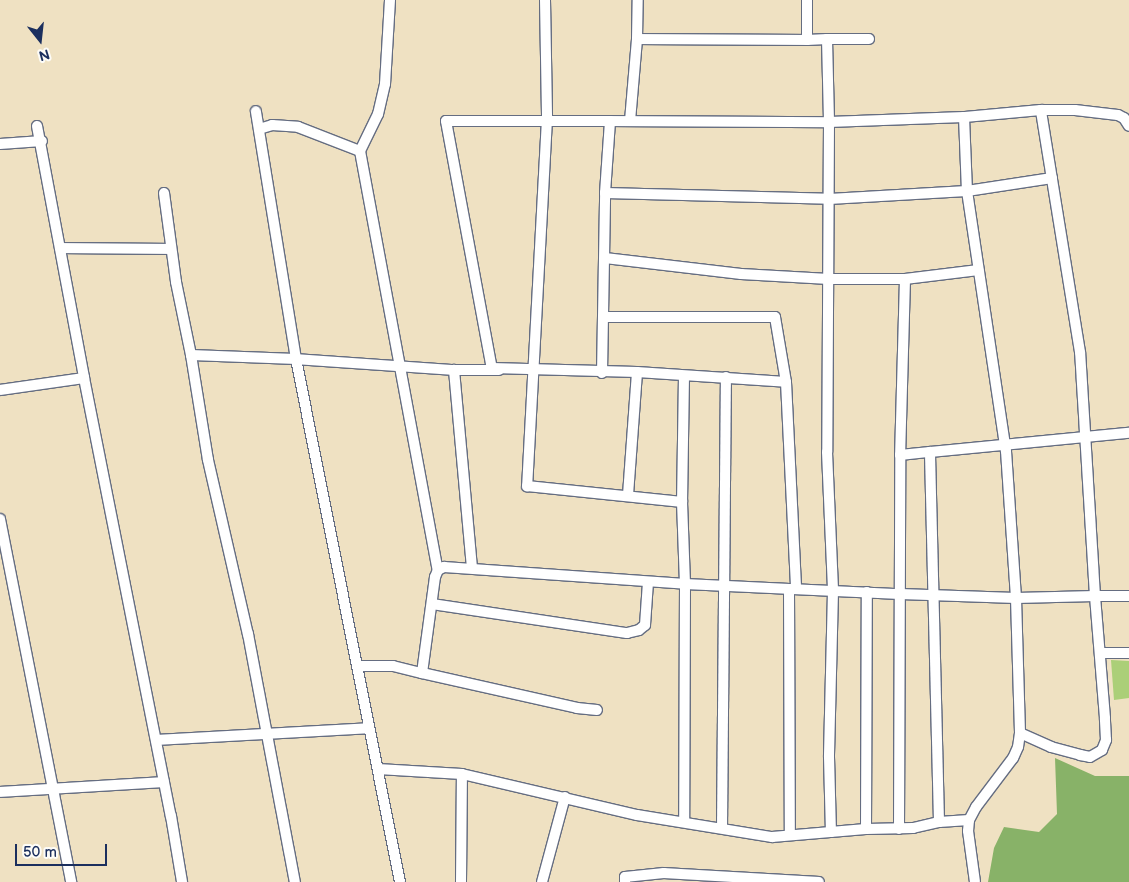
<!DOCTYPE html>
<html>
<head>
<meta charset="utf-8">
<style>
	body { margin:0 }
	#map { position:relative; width:1129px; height:882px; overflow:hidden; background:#efe1c2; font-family:"Balsamiq Sans",sans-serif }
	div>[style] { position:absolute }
	.green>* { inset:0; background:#abcf78 }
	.forest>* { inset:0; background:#88b268 }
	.roads { filter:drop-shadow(1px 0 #656d81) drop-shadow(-1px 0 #656d81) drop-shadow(0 1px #656d81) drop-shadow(0 -1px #656d81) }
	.street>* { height:10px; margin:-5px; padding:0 5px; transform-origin:5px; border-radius:5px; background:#fff }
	span { translate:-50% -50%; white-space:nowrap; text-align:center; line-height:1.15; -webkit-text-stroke:4px #fdfcf7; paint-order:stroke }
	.north { position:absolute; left:15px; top:15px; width:50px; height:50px; -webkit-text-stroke:4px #fdfcf7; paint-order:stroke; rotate:164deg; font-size:14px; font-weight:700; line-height:20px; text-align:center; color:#1b2f5e }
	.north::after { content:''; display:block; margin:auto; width:18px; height:22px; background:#1b2f5e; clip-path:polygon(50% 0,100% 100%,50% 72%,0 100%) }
	.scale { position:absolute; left:15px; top:844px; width:92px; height:22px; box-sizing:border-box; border:2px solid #1b2f5e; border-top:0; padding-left:6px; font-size:15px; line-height:18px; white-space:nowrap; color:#1b2f5e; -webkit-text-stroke:4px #fdfcf7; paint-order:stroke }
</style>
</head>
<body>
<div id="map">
	<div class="green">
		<i style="clip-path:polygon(1111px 660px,1129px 661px,1129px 698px,1114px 700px)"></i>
	</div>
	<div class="forest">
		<i style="clip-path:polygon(1055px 758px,1095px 776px,1129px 776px,1129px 882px,988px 882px,994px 848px,1004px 827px,1039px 832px,1057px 814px)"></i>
	</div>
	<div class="roads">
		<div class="street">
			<i style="left:390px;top:0;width:84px;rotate:93.4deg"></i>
			<i style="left:385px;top:84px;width:31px;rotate:103deg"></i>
			<i style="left:378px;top:114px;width:41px;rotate:115.9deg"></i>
			<i style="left:360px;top:151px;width:426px;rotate:79.5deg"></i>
			<i style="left:545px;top:0;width:119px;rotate:89deg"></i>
			<i style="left:547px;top:119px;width:368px;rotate:93.1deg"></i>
			<i style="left:527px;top:486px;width:156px;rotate:5.9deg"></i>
			<i style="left:807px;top:0;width:40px;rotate:90deg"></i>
			<i style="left:807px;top:40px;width:20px;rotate:-3deg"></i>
			<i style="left:827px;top:39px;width:83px;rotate:88.6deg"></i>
			<i style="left:829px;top:122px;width:135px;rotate:-2.1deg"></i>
			<i style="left:964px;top:117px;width:74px;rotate:87.7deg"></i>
			<i style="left:967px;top:191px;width:263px;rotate:81.5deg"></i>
			<i style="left:1006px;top:451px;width:147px;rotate:86.1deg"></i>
			<i style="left:1016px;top:598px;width:135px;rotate:88.3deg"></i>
			<i style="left:1020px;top:733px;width:14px;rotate:98deg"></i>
			<i style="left:1018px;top:747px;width:12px;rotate:114deg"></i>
			<i style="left:1013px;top:758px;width:61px;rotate:127.1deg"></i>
			<i style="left:976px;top:807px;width:15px;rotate:118deg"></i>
			<i style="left:969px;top:820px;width:11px;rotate:95deg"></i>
			<i style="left:968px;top:831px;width:51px;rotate:82.2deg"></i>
			<i style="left:637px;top:39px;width:39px;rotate:-89deg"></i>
			<i style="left:827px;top:39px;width:42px"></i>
			<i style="left:1041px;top:110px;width:34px"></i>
			<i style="left:1075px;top:110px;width:43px;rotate:6.6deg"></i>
			<i style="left:1118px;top:115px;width:7px;rotate:27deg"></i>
			<i style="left:1124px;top:118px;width:9px;rotate:58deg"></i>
			<i style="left:610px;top:121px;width:164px;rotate:180deg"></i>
			<i style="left:446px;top:121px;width:251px;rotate:79.5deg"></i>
			<i style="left:492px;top:368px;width:145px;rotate:1.6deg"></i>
			<i style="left:637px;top:372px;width:149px;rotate:3.8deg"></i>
			<i style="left:630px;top:121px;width:82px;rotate:-85.1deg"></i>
			<i style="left:637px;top:39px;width:170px;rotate:0.3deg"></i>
			<i style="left:37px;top:126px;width:256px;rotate:79.4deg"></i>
			<i style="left:84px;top:378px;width:447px;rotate:78.8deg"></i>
			<i style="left:171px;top:816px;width:67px;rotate:80.5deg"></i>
			<i style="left:259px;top:129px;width:14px;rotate:-17deg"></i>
			<i style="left:272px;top:125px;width:26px;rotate:4deg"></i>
			<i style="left:298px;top:127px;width:66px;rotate:21.2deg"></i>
			<i style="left:0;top:144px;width:42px;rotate:-4.1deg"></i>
			<i style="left:164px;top:193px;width:90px;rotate:82.3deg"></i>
			<i style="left:176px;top:282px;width:75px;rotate:78.4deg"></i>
			<i style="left:191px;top:355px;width:106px;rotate:80.8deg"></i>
			<i style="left:208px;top:460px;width:179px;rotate:77.1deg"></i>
			<i style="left:248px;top:634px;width:252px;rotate:79.3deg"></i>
			<i style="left:605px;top:193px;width:224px;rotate:1.5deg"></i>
			<i style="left:829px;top:199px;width:138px;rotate:-3.3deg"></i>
			<i style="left:967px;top:191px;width:86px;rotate:-8.7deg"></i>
			<i style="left:60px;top:248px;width:111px;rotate:0.5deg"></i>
			<i style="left:605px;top:258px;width:137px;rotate:6.7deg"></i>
			<i style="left:741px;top:274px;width:88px;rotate:3.3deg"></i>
			<i style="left:829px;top:279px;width:76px"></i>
			<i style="left:905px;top:279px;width:74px;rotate:-7deg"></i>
			<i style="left:905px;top:279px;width:176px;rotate:91.6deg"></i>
			<i style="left:900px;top:455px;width:30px;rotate:-6deg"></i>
			<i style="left:603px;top:317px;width:172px"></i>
			<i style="left:775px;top:317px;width:66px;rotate:80.4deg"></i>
			<i style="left:786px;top:382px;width:207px;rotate:87.2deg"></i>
			<i style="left:191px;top:355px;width:105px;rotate:2.2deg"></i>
			<i style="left:296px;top:359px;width:251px;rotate:-99.2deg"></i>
			<i style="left:602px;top:373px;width:180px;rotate:-89deg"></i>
			<i style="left:605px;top:193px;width:72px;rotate:-86deg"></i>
			<i style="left:610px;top:121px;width:219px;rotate:0.3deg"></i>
			<i style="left:829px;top:122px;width:330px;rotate:90.3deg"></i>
			<i style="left:827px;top:452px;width:139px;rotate:87.5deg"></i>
			<i style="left:833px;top:591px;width:166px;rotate:91.4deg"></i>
			<i style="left:829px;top:757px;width:75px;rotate:88.5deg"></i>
			<i style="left:684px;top:376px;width:126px;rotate:90.9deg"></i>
			<i style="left:682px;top:502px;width:82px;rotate:87.9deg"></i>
			<i style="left:685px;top:584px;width:237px;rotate:90.2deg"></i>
			<i style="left:0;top:390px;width:85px;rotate:-8.1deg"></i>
			<i style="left:628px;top:495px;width:123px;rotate:-85.8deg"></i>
			<i style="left:0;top:519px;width:370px;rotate:78.9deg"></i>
			<i style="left:472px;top:568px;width:199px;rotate:-95.2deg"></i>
			<i style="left:454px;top:370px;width:45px"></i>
			<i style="left:789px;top:589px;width:246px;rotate:89.8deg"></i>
			<i style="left:432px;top:604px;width:197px;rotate:8.5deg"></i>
			<i style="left:627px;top:633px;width:12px;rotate:-14deg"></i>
			<i style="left:639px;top:630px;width:8px;rotate:-40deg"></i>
			<i style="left:645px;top:625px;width:43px;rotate:-86deg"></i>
			<i style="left:1100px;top:653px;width:29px"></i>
			<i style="left:358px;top:666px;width:35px"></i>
			<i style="left:393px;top:666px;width:30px;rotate:14deg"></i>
			<i style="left:422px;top:673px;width:97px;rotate:-82.3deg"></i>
			<i style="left:435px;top:577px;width:8px;rotate:-67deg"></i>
			<i style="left:438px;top:570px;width:7px;rotate:-27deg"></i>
			<i style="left:444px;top:567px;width:242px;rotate:4deg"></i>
			<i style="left:685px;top:584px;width:215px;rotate:2.7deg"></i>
			<i style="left:900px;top:594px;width:116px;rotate:2deg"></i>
			<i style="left:1016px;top:598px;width:79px;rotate:-1.5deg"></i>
			<i style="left:1095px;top:596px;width:244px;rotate:-93.5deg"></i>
			<i style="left:1080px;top:352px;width:245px;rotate:-99.2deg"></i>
			<i style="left:1041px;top:110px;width:77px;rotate:174.8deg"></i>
			<i style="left:422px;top:673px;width:159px;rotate:12.7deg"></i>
			<i style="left:577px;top:708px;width:20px;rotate:6deg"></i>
			<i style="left:1020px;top:733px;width:34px;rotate:24deg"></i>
			<i style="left:1051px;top:747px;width:30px;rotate:15deg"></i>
			<i style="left:1080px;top:755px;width:10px;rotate:11deg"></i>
			<i style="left:1090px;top:757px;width:14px;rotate:-30deg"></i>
			<i style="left:1102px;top:750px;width:11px;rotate:-68deg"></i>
			<i style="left:1106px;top:740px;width:22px;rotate:-93deg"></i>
			<i style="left:1105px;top:718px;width:122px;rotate:-94.7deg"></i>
			<i style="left:1095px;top:596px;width:34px"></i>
			<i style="left:156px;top:740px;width:212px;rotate:-3.2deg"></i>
			<i style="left:378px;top:769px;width:84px;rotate:3.4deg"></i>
			<i style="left:462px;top:774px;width:180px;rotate:13.2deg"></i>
			<i style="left:637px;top:815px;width:137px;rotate:9.3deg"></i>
			<i style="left:772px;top:837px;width:94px;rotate:-4.9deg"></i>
			<i style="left:866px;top:829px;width:47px;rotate:-1.2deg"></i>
			<i style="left:913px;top:828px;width:27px;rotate:-13deg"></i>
			<i style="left:939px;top:822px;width:30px;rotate:-4deg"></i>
			<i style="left:0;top:792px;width:164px;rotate:-3.5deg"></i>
			<i style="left:939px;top:822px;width:370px;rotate:-91.4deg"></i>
			<i style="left:930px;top:452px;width:200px;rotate:-5.5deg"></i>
			<i style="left:722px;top:828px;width:451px;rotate:-89.5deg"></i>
			<i style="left:866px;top:829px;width:237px;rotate:-89.8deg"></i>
			<i style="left:899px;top:829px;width:374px;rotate:-89.8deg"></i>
			<i style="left:400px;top:882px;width:533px;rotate:-101.25deg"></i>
			<i style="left:296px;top:359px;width:158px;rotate:4deg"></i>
			<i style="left:461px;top:882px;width:108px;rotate:-89.5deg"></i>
			<i style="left:542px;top:882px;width:88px;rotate:-74.9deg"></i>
			<i style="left:625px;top:882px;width:5px;rotate:-90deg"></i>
			<i style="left:625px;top:877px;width:39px;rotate:-6deg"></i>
			<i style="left:664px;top:873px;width:155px;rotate:3.3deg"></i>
		</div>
	</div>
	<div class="north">N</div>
	<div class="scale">50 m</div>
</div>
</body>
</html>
